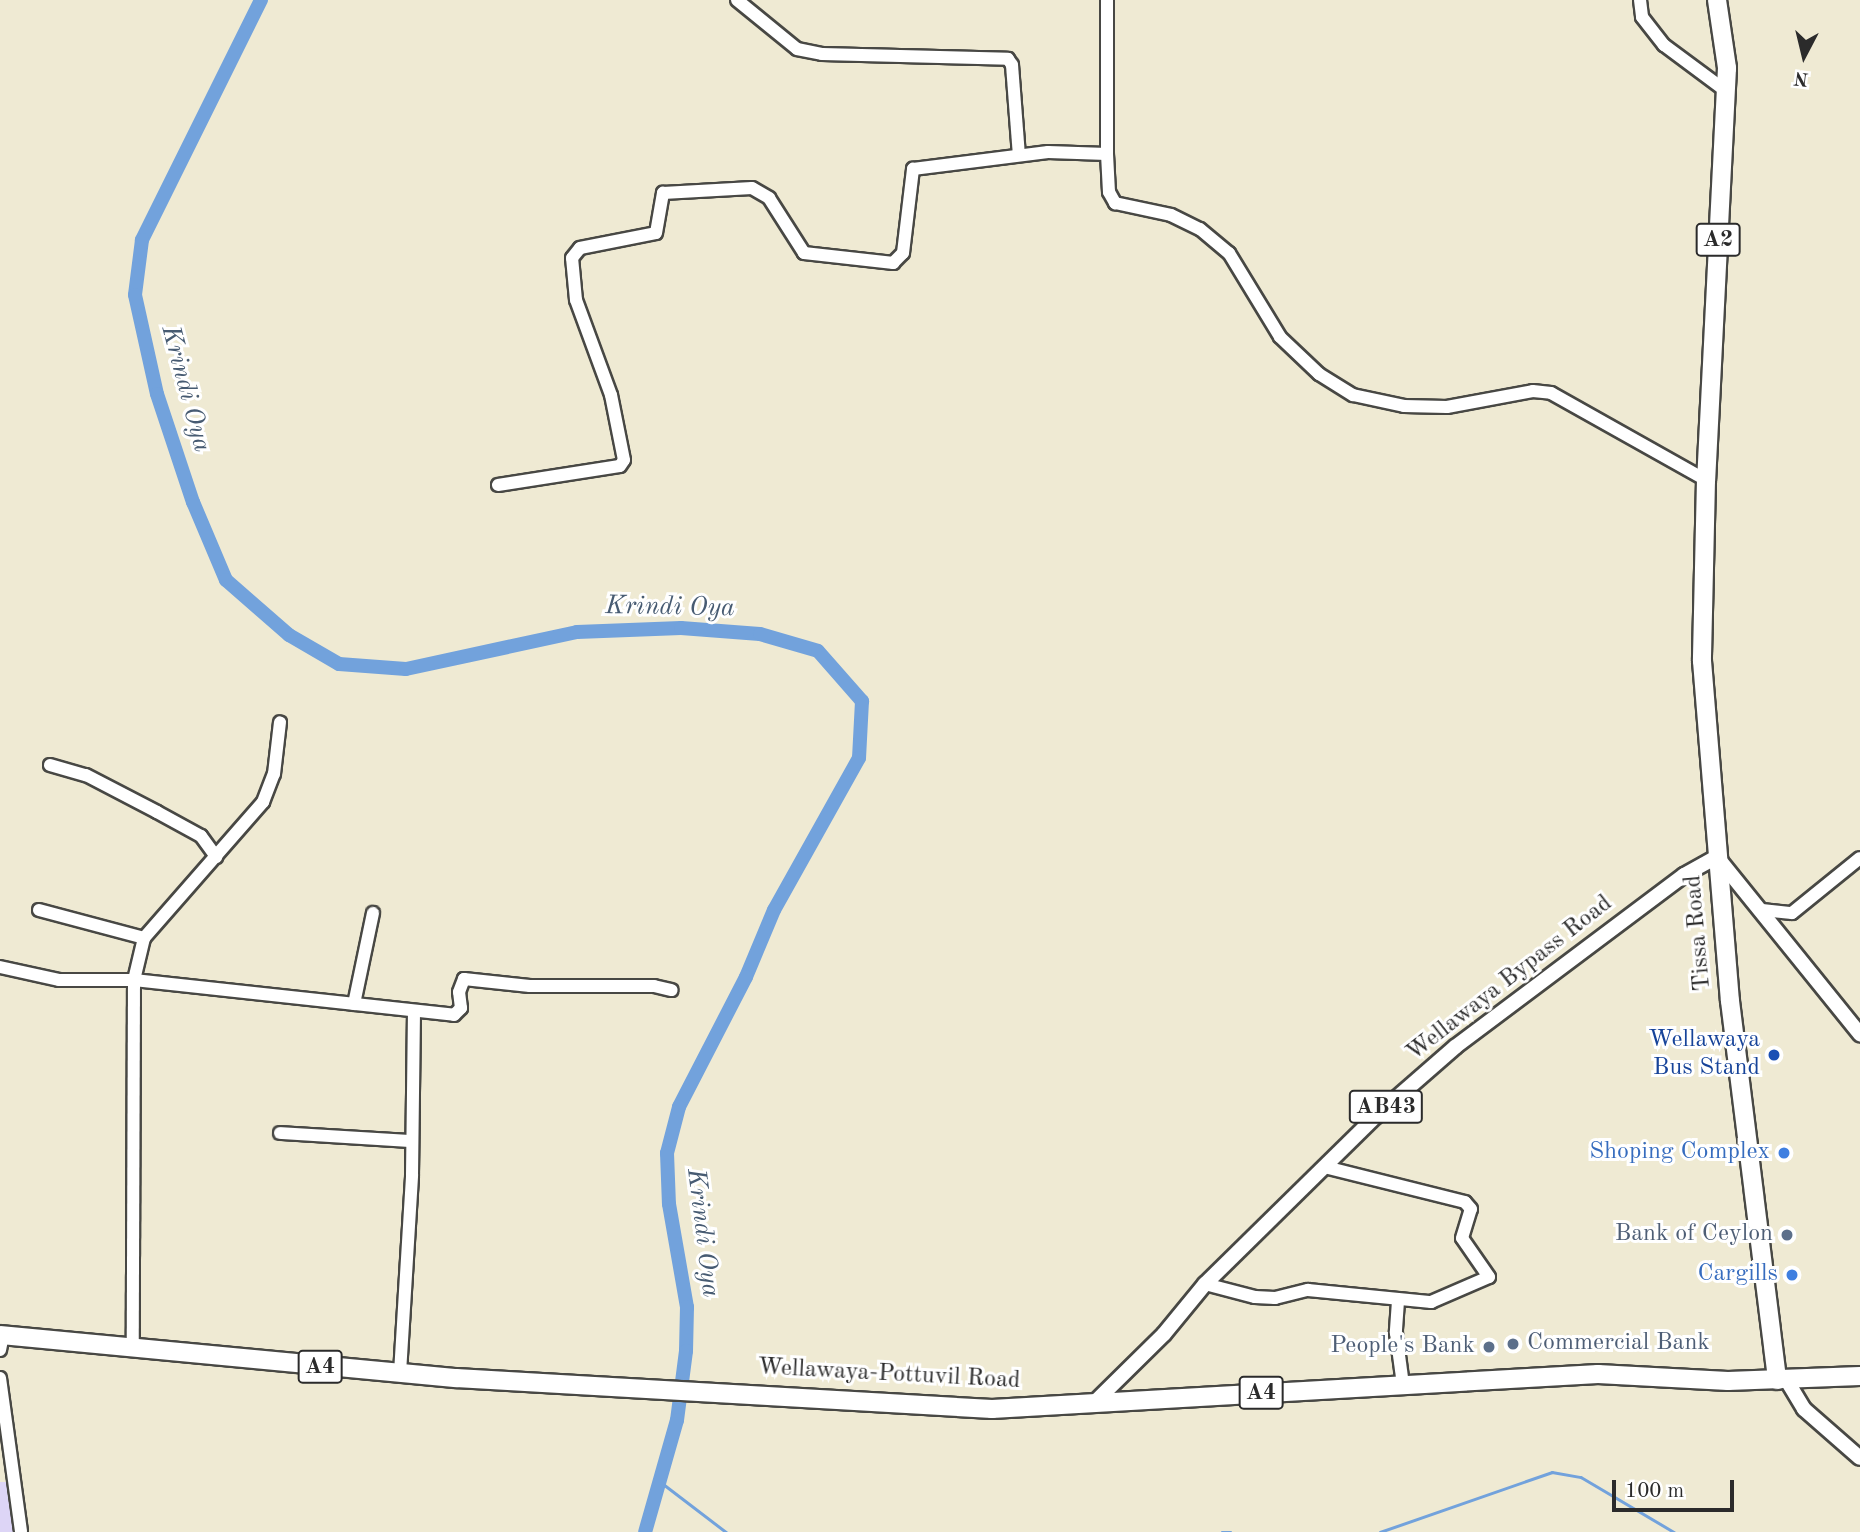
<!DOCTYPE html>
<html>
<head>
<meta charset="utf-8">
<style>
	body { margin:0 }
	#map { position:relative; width:1860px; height:1532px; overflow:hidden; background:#efead3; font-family:"Old Standard TT",serif }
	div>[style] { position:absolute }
	.built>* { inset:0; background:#ddd5f6 }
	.stream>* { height:2.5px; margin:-1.25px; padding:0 1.25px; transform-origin:1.25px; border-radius:1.25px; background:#72a2dc }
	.river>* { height:14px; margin:-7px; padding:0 7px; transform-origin:7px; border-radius:7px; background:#72a2dc }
	.roads { filter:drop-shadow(2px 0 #484844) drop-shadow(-2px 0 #484844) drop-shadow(0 2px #484844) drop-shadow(0 -2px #484844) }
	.minor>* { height:12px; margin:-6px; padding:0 6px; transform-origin:6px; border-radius:6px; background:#fff }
	.major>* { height:14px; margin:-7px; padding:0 7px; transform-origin:7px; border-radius:7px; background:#fff }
	.highway>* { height:18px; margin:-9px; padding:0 9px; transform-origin:9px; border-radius:9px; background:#fff }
	.dots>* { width:19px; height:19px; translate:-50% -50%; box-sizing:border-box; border:4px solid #fff; border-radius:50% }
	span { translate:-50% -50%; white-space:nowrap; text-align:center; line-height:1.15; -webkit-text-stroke:6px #fff; paint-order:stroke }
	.shield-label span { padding:2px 5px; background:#fff; border:2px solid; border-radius:5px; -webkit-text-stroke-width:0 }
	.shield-label { font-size:23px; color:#2b2b2b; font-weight:700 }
	.street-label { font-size:24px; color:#2b2b2b }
	.transit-label { font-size:24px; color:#164399 }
	.right { translate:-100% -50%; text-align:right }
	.shop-label { font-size:24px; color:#366cbe }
	.service-label { font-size:24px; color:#4e5e75 }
	.left { translate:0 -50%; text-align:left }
	.water-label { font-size:26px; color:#475b72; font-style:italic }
	.north { position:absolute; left:1769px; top:21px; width:70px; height:70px; -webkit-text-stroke:5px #fff; paint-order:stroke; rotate:187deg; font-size:19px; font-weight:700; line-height:28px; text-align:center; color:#2b2b2b }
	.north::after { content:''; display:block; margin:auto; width:24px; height:32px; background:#2b2b2b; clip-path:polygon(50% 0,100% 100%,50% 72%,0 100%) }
	.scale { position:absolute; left:1612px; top:1480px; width:122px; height:32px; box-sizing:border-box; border:4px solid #2b2b2b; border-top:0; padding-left:9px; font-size:21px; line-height:24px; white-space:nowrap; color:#2b2b2b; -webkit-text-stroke:5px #fff; paint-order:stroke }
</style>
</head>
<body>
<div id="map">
	<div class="built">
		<i style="clip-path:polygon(0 1482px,11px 1482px,16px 1532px,0 1532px)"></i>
	</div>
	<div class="stream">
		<i style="left:662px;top:1483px;width:81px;rotate:37.4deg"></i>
		<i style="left:1222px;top:1532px;width:9px"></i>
		<i style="left:1380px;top:1532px;width:182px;rotate:-19.2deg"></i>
		<i style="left:1552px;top:1472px;width:29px;rotate:10deg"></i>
		<i style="left:1581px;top:1477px;width:108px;rotate:30.6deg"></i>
	</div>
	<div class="river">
		<i style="left:261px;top:0;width:268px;rotate:116.4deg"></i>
		<i style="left:142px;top:240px;width:55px;rotate:97.3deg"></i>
		<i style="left:135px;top:295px;width:101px;rotate:77.5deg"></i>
		<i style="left:157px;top:394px;width:114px;rotate:71.6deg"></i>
		<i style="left:193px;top:502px;width:85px;rotate:67.1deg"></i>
		<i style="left:226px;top:580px;width:84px;rotate:41.1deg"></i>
		<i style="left:289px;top:635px;width:58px;rotate:30.1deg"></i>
		<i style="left:339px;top:664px;width:67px;rotate:4.3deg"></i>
		<i style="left:406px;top:669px;width:175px;rotate:-12.2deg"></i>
		<i style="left:577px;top:632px;width:104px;rotate:-2.2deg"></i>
		<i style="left:681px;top:628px;width:79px;rotate:4.3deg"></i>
		<i style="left:760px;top:634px;width:60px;rotate:16.3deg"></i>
		<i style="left:818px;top:651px;width:67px;rotate:48.7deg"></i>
		<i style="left:862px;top:701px;width:57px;rotate:93deg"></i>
		<i style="left:859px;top:758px;width:174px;rotate:119.2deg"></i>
		<i style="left:774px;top:910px;width:73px;rotate:112.7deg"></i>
		<i style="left:746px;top:977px;width:146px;rotate:117.3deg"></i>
		<i style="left:679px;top:1107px;width:48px;rotate:104.6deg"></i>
		<i style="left:667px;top:1153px;width:51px;rotate:87.8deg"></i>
		<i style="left:669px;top:1204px;width:105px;rotate:80.1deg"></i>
		<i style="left:687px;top:1307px;width:44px;rotate:91.3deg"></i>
		<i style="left:686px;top:1351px;width:70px;rotate:97.4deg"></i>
		<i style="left:677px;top:1420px;width:116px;rotate:105.9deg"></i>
	</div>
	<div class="roads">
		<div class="minor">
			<i style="left:737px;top:0;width:77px;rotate:39.2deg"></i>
			<i style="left:797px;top:49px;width:25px;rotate:11deg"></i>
			<i style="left:822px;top:54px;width:186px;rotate:1.5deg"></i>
			<i style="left:1008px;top:59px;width:7px;rotate:56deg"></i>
			<i style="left:1012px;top:65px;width:90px;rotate:85.6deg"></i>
			<i style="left:1107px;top:0;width:154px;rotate:90deg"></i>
			<i style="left:1107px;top:154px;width:38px;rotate:87deg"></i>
			<i style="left:1109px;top:192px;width:13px;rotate:61deg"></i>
			<i style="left:1115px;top:203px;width:57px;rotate:12.1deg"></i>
			<i style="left:1171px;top:215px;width:32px;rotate:26deg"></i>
			<i style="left:1200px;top:229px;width:38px;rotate:40deg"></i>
			<i style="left:1229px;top:253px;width:98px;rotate:58.7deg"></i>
			<i style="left:1280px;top:337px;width:54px;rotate:43.5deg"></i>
			<i style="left:1319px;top:374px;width:40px;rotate:32deg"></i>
			<i style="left:1353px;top:395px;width:52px;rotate:12.2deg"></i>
			<i style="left:1404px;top:406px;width:43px;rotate:1.3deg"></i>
			<i style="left:1447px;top:407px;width:87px;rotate:-10.5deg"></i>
			<i style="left:1533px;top:391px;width:18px;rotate:6deg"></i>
			<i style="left:1551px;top:393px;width:178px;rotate:29.3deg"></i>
			<i style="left:1640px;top:0;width:17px;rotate:83deg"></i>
			<i style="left:1642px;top:17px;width:36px;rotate:52deg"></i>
			<i style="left:1664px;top:45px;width:77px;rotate:36.6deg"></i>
			<i style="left:498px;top:485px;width:123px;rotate:-8.9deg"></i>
			<i style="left:620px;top:466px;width:7px;rotate:-56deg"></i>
			<i style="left:624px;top:460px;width:66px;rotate:-101.3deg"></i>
			<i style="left:611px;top:395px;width:101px;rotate:-110.2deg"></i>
			<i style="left:576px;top:300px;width:42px;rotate:-95.4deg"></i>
			<i style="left:572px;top:258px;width:13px;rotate:-51deg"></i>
			<i style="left:580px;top:248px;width:77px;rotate:-11.2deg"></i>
			<i style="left:656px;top:233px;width:41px;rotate:-80.1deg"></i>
			<i style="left:663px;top:193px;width:89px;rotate:-3.2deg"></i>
			<i style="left:752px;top:188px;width:20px;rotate:30deg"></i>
			<i style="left:769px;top:198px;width:65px;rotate:57.5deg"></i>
			<i style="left:804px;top:253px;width:90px;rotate:6.4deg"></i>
			<i style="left:893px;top:263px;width:14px;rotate:-45deg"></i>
			<i style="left:903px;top:253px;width:85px;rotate:-83.2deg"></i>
			<i style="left:913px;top:169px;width:136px;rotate:-7.2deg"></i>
			<i style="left:1048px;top:152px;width:59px;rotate:1.9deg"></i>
			<i style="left:50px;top:765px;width:37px;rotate:16deg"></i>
			<i style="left:86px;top:775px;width:80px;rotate:27.5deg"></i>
			<i style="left:157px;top:812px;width:50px;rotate:28.6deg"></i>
			<i style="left:201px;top:836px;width:26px;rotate:54deg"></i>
			<i style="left:39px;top:910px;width:109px;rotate:14.9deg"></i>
			<i style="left:144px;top:938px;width:43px;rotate:103.4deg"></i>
			<i style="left:134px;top:980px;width:368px;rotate:90.2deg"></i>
			<i style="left:1762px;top:910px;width:30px;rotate:6deg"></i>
			<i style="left:1792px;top:913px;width:87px;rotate:-39deg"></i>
			<i style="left:144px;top:938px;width:181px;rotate:-48.8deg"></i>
			<i style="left:263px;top:802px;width:30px;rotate:-69deg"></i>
			<i style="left:274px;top:774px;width:52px;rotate:-83.4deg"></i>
			<i style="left:0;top:967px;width:60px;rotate:12.4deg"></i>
			<i style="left:59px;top:980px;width:75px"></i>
			<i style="left:134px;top:980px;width:322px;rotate:6.2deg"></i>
			<i style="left:454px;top:1015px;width:10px;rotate:-45deg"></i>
			<i style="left:461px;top:1008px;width:16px;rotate:-97deg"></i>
			<i style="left:459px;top:992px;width:14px;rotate:-69deg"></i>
			<i style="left:464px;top:979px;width:66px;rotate:6.1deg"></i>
			<i style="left:530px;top:986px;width:124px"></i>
			<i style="left:654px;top:986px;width:18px;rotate:13deg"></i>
			<i style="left:354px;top:1004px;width:93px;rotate:-78.2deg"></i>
			<i style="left:280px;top:1133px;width:132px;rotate:3.5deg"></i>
			<i style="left:1205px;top:1284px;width:52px;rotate:14.6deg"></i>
			<i style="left:1255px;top:1297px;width:20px;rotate:3deg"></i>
			<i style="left:1275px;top:1298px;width:34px;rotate:-14deg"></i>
			<i style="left:1308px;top:1290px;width:124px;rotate:5.6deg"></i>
			<i style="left:1431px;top:1302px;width:63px;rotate:-23.3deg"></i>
			<i style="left:1489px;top:1277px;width:47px;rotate:-124.7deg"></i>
			<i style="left:1462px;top:1238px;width:30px;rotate:-73deg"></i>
			<i style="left:1471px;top:1209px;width:9px;rotate:-131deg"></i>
			<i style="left:1465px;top:1202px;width:144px;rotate:-166deg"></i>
			<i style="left:1398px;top:1301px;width:32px;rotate:94deg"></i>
			<i style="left:1396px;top:1333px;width:52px;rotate:82.3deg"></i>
			<i style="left:0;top:1350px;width:15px;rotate:-79deg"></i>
			<i style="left:400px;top:1373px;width:198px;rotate:-86.5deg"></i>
			<i style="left:412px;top:1175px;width:163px;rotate:-89.3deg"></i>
			<i style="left:0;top:1378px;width:155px;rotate:82.2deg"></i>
		</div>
		<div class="major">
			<i style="left:1786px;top:1379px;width:35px;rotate:59deg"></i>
			<i style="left:1804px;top:1409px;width:74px;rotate:41.2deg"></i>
			<i style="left:1094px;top:1403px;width:98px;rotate:-44.6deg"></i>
			<i style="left:1164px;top:1334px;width:65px;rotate:-50.6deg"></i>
			<i style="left:1205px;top:1284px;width:240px;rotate:-44.5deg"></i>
			<i style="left:1376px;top:1116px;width:105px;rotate:-41.1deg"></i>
			<i style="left:1455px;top:1047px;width:286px;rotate:-36.9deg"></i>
			<i style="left:1684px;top:875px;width:38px;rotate:-29deg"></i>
			<i style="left:1717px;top:857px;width:228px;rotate:51.1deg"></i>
		</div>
		<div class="highway">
			<i style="left:1717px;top:0;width:69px;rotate:81.6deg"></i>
			<i style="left:1727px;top:68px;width:413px;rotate:92.9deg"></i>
			<i style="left:1706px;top:480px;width:181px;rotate:91.3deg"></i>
			<i style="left:1702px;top:661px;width:341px;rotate:85.3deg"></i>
			<i style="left:1730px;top:1001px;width:382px;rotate:82.9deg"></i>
			<i style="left:0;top:1335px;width:458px;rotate:5.4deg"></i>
			<i style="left:456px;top:1378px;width:537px;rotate:3.31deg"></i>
			<i style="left:992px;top:1409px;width:607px;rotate:-3.31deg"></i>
			<i style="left:1598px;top:1374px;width:130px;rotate:3.1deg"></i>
			<i style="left:1728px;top:1381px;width:132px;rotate:-2.2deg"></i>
		</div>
	</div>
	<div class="dots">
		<i style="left:1774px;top:1055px;background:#1a4fb4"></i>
		<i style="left:1784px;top:1153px;background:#3f7fe0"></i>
		<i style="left:1787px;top:1235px;background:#5c6f8a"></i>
		<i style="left:1792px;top:1275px;background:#3f7fe0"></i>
		<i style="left:1513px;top:1344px;background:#5c6f8a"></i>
		<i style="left:1489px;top:1347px;background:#5c6f8a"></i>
	</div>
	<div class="shield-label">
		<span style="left:1718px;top:240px">A2</span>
		<span style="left:1386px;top:1107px">AB43</span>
		<span style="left:320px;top:1367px">A4</span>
		<span style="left:1261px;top:1393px">A4</span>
	</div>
	<div class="street-label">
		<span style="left:1699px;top:933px;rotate:-95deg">Tissa Road</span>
		<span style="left:1510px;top:979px;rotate:-38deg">Wellawaya Bypass Road</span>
		<span style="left:889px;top:1375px;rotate:3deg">Wellawaya-Pottuvil Road</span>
	</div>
	<div class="transit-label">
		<span class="right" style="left:1760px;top:1055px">Wellawaya<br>Bus Stand</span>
	</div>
	<div class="shop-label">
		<span class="right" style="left:1770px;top:1153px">Shoping Complex</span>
		<span class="right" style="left:1778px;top:1275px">Cargills</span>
	</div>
	<div class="service-label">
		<span class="right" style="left:1773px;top:1235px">Bank of Ceylon</span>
		<span class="left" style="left:1527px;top:1344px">Commercial Bank</span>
		<span class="right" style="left:1475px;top:1347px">People's Bank</span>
	</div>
	<div class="water-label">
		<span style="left:185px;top:389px;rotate:75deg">Krindi Oya</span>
		<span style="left:670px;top:608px;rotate:1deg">Krindi Oya</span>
		<span style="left:702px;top:1233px;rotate:83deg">Krindi Oya</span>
	</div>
	<div class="north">N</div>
	<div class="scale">100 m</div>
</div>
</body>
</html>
